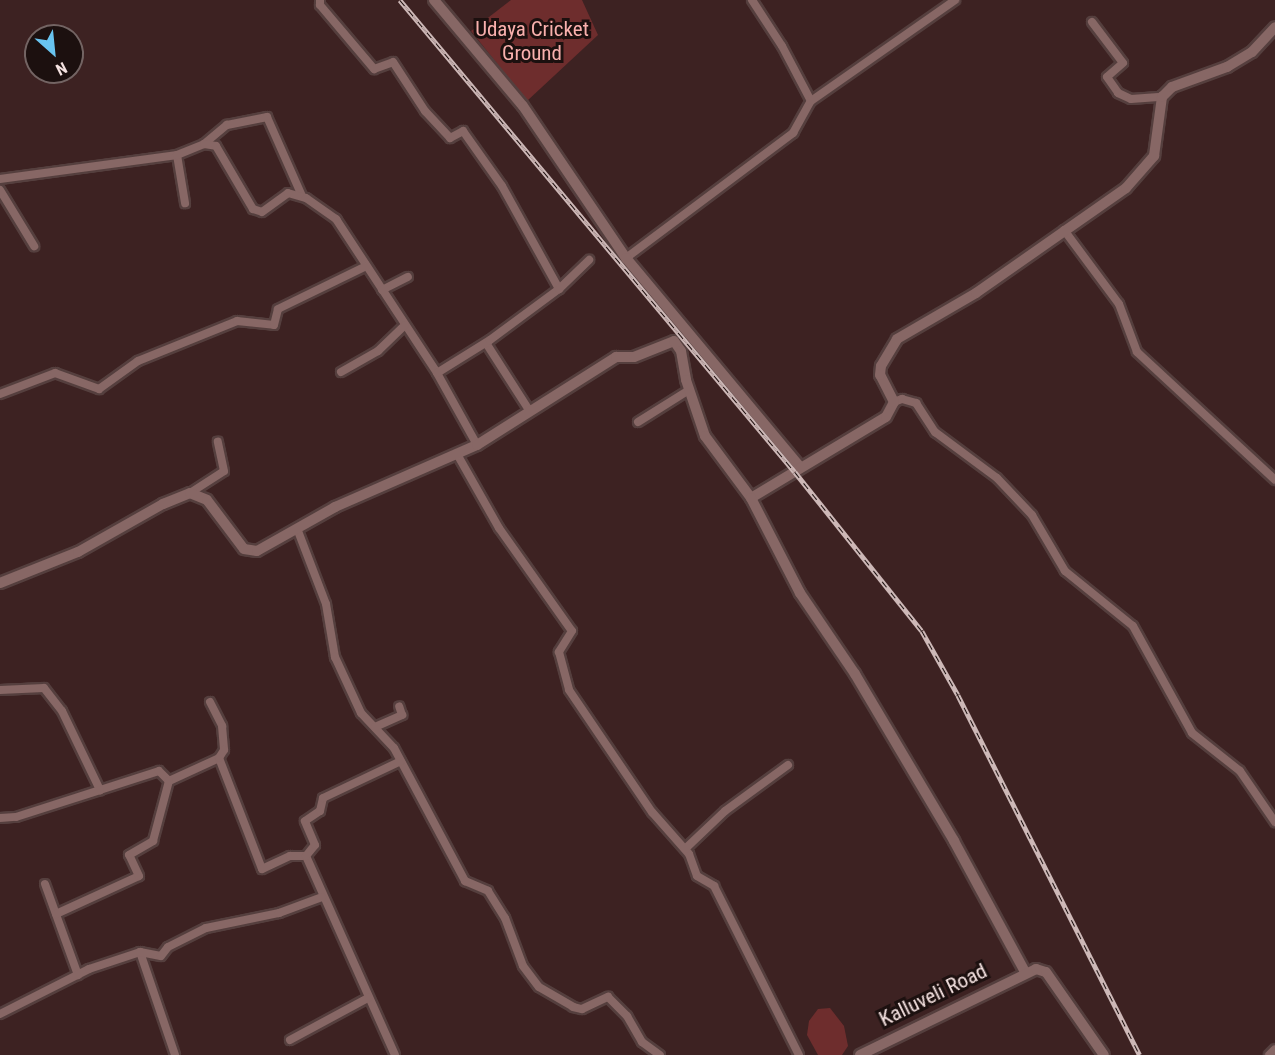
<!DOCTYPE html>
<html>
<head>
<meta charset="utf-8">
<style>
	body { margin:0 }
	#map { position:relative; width:1275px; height:1055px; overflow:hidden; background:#3d2222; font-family:"Roboto Condensed",sans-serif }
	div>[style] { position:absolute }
	.green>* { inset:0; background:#6e2d2d }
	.roads { filter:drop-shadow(2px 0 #553f3e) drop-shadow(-2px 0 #553f3e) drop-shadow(0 2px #553f3e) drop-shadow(0 -2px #553f3e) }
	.street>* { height:8px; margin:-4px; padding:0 4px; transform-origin:4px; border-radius:4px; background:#876765 }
	.secondary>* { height:10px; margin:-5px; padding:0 5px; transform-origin:5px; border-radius:5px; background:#876765 }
	.rail>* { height:4.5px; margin-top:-2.25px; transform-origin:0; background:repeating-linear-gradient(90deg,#1c100f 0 7px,#cdb8b7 0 14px); box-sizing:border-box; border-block:2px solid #cdb8b7 }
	span { translate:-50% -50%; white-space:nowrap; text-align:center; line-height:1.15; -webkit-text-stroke:6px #1c100f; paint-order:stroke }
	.park-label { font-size:21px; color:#f9b0ad }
	.street-label { font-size:21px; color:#f5e2e1 }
	.north { position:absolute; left:24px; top:24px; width:60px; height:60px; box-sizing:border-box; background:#1c100f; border:2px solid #736463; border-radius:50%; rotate:153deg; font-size:16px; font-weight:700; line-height:24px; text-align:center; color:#f5e2e1 }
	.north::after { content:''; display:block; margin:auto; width:21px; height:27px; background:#69c4f0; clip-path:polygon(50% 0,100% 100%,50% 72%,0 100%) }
</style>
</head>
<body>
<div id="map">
	<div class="green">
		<i style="clip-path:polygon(511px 0,582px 0,598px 35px,527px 101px,471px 31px)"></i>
		<i style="clip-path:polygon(830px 1008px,844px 1026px,848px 1046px,842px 1055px,818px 1055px,807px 1035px,809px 1021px,818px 1009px)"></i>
	</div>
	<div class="roads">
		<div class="street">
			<i style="left:320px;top:0;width:5px;rotate:90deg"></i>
			<i style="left:320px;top:5px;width:84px;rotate:49.8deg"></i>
			<i style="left:374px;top:69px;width:20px;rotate:-20deg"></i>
			<i style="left:393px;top:62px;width:59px;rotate:56.9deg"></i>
			<i style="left:425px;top:111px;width:37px;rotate:47deg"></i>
			<i style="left:450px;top:138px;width:15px;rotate:-28deg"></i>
			<i style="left:463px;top:131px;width:67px;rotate:54.7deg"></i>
			<i style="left:502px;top:186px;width:118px;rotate:61deg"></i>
			<i style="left:752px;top:0;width:55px;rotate:56.9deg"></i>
			<i style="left:782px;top:46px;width:62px;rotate:62.2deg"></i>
			<i style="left:1092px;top:22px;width:51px;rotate:52.9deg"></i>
			<i style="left:1123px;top:63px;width:21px;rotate:139deg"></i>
			<i style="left:1107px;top:77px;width:19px;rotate:55deg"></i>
			<i style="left:1118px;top:93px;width:14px;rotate:25deg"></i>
			<i style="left:1131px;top:99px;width:31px;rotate:-4deg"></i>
			<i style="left:204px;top:144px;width:30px;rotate:-40deg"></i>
			<i style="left:227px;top:125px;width:41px;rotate:-11.3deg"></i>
			<i style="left:267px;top:117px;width:86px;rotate:66.1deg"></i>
			<i style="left:177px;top:155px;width:49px;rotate:80.5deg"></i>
			<i style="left:0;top:179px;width:179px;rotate:-7.7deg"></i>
			<i style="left:177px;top:155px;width:29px;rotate:-22deg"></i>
			<i style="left:204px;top:144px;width:12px;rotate:9deg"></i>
			<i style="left:216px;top:146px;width:73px;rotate:59.6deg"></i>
			<i style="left:253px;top:209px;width:9px;rotate:18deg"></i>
			<i style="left:262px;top:212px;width:32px;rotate:-36deg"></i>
			<i style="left:288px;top:193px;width:19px;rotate:16deg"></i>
			<i style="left:306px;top:198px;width:37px;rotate:35deg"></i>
			<i style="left:336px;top:219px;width:184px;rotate:56.7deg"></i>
			<i style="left:437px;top:373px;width:82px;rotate:60.9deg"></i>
			<i style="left:0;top:190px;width:66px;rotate:58.7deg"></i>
			<i style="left:1064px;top:230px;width:92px;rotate:53.4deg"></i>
			<i style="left:1119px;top:304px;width:51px;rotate:69.4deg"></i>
			<i style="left:1137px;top:352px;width:188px;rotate:42.8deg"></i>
			<i style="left:626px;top:258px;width:209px;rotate:-36.8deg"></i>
			<i style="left:793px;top:133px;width:37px;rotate:-61deg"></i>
			<i style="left:811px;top:101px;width:176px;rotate:-35deg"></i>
			<i style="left:382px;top:290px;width:29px;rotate:-27deg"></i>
			<i style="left:486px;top:343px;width:80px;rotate:57.3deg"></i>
			<i style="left:341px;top:372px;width:43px;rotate:-29.6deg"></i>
			<i style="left:378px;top:351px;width:37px;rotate:-44deg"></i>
			<i style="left:437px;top:373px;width:62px;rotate:-31.9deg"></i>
			<i style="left:490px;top:340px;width:86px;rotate:-36.5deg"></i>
			<i style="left:559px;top:289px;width:42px;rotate:-44deg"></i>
			<i style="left:0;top:394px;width:59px;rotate:-20.9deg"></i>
			<i style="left:55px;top:373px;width:47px;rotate:20deg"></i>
			<i style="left:99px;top:389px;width:48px;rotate:-35.7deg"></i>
			<i style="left:138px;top:361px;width:107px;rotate:-22deg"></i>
			<i style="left:237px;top:321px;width:37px;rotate:6deg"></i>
			<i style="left:274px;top:325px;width:16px;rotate:-76deg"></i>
			<i style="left:278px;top:309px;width:98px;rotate:-26deg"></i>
			<i style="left:894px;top:402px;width:9px;rotate:-21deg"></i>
			<i style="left:902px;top:399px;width:15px;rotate:16deg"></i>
			<i style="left:916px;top:403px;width:35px;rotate:57deg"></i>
			<i style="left:935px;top:432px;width:77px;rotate:36.6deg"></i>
			<i style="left:997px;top:478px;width:51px;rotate:46.6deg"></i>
			<i style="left:1032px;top:515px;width:65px;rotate:59.5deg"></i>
			<i style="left:1065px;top:571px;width:87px;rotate:39deg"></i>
			<i style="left:1133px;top:626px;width:122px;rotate:61.1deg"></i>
			<i style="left:1192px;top:733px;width:61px;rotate:38.4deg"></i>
			<i style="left:1240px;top:771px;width:62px;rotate:55.5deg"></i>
			<i style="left:638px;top:422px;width:60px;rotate:-32.1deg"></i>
			<i style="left:457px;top:454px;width:85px;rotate:60.4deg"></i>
			<i style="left:499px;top:528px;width:126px;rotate:54.7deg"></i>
			<i style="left:572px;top:631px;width:25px;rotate:122deg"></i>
			<i style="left:559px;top:652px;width:39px;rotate:75deg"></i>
			<i style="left:569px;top:690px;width:148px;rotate:55.8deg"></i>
			<i style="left:652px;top:812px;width:56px;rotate:48.6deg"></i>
			<i style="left:689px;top:854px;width:23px;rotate:70deg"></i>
			<i style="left:697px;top:876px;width:20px;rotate:30deg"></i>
			<i style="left:714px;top:886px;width:189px;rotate:63.3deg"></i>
			<i style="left:190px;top:493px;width:40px;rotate:-32.9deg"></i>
			<i style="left:224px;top:471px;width:30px;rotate:-102deg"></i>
			<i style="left:298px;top:531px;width:78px;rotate:69deg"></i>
			<i style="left:326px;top:604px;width:54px;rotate:80.4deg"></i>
			<i style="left:335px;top:657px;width:62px;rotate:65.1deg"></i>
			<i style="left:361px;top:713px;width:48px;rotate:46.7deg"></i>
			<i style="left:394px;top:748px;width:151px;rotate:61.9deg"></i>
			<i style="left:465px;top:881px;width:25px;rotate:23deg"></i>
			<i style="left:488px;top:891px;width:32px;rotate:58deg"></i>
			<i style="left:505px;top:918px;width:51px;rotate:69.4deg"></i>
			<i style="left:523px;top:966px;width:26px;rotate:53deg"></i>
			<i style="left:539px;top:987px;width:39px;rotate:30deg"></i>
			<i style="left:573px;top:1007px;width:9px;rotate:13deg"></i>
			<i style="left:582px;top:1009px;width:29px;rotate:-25deg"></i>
			<i style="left:608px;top:997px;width:27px;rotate:45deg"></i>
			<i style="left:627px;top:1016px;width:30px;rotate:60deg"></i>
			<i style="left:642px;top:1042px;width:22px;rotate:36deg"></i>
			<i style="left:0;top:690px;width:44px;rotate:-2.6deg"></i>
			<i style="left:44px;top:688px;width:29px;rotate:52deg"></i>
			<i style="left:62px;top:711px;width:88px;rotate:64.3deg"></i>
			<i style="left:100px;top:790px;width:62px;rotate:-17.9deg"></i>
			<i style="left:159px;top:771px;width:14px;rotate:45deg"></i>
			<i style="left:169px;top:781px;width:55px;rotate:-24.7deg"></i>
			<i style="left:219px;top:758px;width:119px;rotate:68.8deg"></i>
			<i style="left:262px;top:869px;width:31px;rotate:-25deg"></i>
			<i style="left:290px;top:856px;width:16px"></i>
			<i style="left:210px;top:702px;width:27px;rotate:63deg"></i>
			<i style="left:222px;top:726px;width:24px;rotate:85deg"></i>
			<i style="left:224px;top:750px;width:9px;rotate:122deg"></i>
			<i style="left:375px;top:727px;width:30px;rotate:-24deg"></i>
			<i style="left:402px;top:715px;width:9px;rotate:-108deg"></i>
			<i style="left:0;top:818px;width:16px;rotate:-4deg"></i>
			<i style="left:16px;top:817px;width:88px;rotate:-17.8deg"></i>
			<i style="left:685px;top:849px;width:55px;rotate:-43.5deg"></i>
			<i style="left:725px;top:811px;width:78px;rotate:-36.1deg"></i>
			<i style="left:306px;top:856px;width:218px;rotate:65.9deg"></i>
			<i style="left:306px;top:856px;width:14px;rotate:-51deg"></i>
			<i style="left:315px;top:845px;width:26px;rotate:-113deg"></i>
			<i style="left:305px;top:821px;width:18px;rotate:-34deg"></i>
			<i style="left:320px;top:811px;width:13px;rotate:-77deg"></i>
			<i style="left:323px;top:798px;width:86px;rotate:-25.4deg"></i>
			<i style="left:45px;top:884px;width:97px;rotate:70.1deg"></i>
			<i style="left:56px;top:914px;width:91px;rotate:-24.6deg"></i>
			<i style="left:139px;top:876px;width:23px;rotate:-115deg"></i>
			<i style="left:129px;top:855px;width:28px;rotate:-30deg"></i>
			<i style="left:153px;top:841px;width:62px;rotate:-75.1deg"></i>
			<i style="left:140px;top:952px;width:109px;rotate:71.2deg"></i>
			<i style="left:0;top:1014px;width:100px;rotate:-26.8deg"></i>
			<i style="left:89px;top:969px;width:54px;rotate:-18.4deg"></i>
			<i style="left:140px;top:952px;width:21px;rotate:11deg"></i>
			<i style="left:161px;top:956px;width:11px;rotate:-52deg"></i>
			<i style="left:168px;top:947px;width:42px;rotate:-26.6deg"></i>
			<i style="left:206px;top:928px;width:75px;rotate:-11.6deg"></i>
			<i style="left:279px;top:913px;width:46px;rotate:-20.4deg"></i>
			<i style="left:290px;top:1040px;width:89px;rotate:-28.3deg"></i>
			<i style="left:1269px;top:1055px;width:8px;rotate:-45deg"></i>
		</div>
		<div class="secondary">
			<i style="left:434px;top:0;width:138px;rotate:50deg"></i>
			<i style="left:523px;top:106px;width:184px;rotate:55.9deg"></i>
			<i style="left:626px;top:258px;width:272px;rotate:50.2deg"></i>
			<i style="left:751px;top:498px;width:157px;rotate:-31deg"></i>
			<i style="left:886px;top:417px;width:17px;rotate:-62deg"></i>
			<i style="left:894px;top:402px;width:30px;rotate:-117deg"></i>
			<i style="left:880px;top:375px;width:9px;rotate:-84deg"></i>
			<i style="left:881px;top:366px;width:31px;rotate:-59deg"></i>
			<i style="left:897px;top:339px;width:91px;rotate:-30.2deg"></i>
			<i style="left:976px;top:293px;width:183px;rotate:-35deg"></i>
			<i style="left:1126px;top:188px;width:43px;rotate:-48.8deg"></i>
			<i style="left:1154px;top:156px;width:60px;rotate:-82.3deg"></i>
			<i style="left:1162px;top:97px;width:14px;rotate:-45deg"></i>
			<i style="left:1172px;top:87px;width:59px;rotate:-20deg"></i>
			<i style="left:1227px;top:67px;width:29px;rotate:-31deg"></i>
			<i style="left:1252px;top:52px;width:34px;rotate:-47deg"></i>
			<i style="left:0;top:583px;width:84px;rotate:-21.7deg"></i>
			<i style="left:78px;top:552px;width:98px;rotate:-29.5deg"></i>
			<i style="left:163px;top:504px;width:29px;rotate:-22deg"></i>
			<i style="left:190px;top:493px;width:18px;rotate:22deg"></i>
			<i style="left:207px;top:500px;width:61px;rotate:52.9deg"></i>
			<i style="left:244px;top:549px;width:13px;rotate:9deg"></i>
			<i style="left:257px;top:551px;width:90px;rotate:-29.4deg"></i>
			<i style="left:335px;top:507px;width:155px;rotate:-23.6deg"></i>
			<i style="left:477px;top:445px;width:165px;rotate:-32.3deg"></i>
			<i style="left:616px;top:357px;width:18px"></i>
			<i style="left:634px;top:357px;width:43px;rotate:-21.8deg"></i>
			<i style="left:674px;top:341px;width:12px;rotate:55deg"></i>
			<i style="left:681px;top:351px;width:29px;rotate:80deg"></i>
			<i style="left:686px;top:380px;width:59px;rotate:71.3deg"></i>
			<i style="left:705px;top:436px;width:77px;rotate:53.4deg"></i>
			<i style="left:751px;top:498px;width:107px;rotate:62.7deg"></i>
			<i style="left:800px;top:593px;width:98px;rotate:55.8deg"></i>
			<i style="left:855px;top:674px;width:194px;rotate:59.3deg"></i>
			<i style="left:954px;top:841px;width:149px;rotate:61.5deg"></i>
			<i style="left:860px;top:1055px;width:196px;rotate:-26deg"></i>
			<i style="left:1036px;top:969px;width:10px;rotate:17deg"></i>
			<i style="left:1046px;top:972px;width:101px;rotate:55.1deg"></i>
		</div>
	</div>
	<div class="rail">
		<i style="left:400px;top:0;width:615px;rotate:50.08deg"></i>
		<i style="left:795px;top:472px;width:203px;rotate:51.4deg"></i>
		<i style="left:922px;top:631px;width:73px;rotate:60.6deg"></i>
		<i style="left:958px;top:695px;width:403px;rotate:63.2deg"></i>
	</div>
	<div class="park-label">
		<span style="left:532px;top:41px">Udaya Cricket<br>Ground</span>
	</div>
	<div class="street-label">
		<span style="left:933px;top:995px;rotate:-26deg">Kalluveli Road</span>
	</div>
	<div class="north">N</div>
</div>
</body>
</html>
